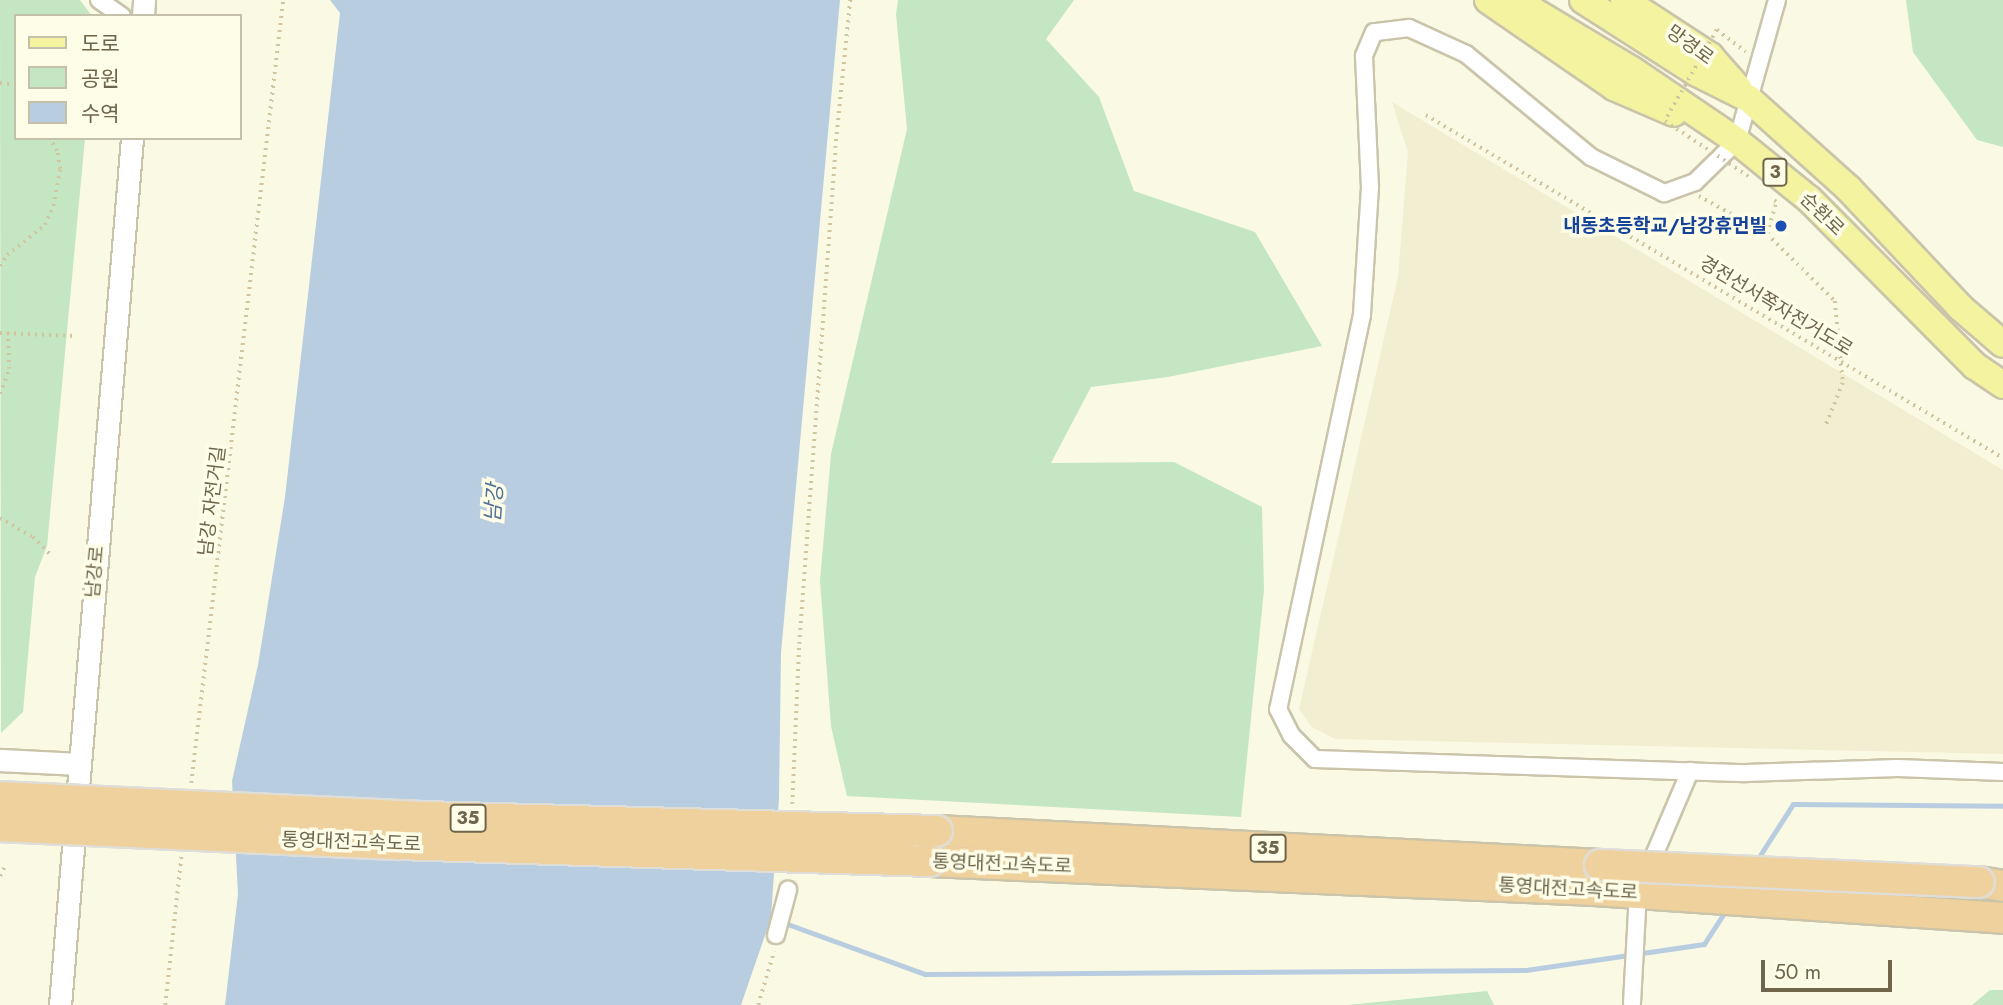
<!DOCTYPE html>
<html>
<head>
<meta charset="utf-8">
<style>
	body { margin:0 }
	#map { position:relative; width:2003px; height:1005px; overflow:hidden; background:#faf9e3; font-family:Jost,"Noto Sans KR",sans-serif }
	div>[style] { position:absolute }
	.residential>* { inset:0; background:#f1eed2 }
	.green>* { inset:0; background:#c4e6c3 }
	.water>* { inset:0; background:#b9cde1 }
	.stream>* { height:5px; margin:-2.5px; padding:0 2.5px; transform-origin:2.5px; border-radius:2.5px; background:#b9cde1 }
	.path>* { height:3.5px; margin-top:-1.75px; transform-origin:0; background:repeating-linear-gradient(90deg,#d1c5a0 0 2px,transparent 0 7px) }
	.roads { filter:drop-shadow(2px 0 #c9c4aa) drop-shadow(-2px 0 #c9c4aa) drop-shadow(0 2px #c9c4aa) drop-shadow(0 -2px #c9c4aa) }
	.minor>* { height:16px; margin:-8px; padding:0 8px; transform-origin:8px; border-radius:8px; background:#fff }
	.tertiary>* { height:21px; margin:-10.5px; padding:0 10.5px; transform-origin:10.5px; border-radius:10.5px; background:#fff }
	.primary>* { height:26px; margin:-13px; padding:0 13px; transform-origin:13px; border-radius:13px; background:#f3f3a0 }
	.motorway>* { height:30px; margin:-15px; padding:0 15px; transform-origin:15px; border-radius:15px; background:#efd19e }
	.path-bridge>* { height:3.5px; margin-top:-1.75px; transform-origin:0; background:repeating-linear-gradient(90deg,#d1c5a0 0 2px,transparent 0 7px) }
	.bridges { filter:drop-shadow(2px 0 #dfddd7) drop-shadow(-2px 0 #dfddd7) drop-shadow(0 2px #dfddd7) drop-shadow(0 -2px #dfddd7) }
	.motorway-bridge>* { height:30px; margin:-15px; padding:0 15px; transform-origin:15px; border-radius:15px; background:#efd19e }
	.dots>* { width:19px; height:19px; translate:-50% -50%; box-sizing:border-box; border:4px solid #fdfde8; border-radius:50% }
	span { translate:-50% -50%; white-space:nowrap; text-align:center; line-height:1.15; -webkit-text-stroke:7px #fdfde8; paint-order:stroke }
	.shield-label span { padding:2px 5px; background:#fdfde8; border:2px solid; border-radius:5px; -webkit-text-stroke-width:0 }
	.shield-label { font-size:18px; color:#6f654b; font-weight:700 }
	.street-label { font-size:19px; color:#6f654b }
	.transit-label { font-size:19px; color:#164399; font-weight:700 }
	.right { translate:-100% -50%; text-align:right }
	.water-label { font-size:21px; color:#517095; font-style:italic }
	.legend { position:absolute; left:14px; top:14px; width:228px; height:126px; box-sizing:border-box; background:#fdfde8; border:2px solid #c4c0a9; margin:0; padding:9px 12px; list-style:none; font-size:21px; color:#6f654b }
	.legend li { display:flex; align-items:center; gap:14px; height:35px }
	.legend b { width:35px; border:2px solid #c4c0a9 }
	.scale { position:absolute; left:1761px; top:960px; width:131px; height:32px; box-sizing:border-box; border:4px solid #6f654b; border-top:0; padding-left:9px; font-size:21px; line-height:24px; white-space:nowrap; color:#6f654b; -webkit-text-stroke:5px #fdfde8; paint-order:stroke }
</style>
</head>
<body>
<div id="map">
	<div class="residential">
		<i style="clip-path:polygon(1392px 102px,2003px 470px,2003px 754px,1335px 739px,1312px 727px,1299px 709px,1398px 277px,1408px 152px)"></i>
	</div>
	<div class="green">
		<i style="clip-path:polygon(0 0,80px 0,92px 16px,16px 16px,16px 138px,85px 138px,47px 546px,35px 577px,23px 712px,1px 733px)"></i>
		<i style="clip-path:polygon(898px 0,1074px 0,1046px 39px,1099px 97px,1134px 191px,1255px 232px,1322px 346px,1168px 377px,1091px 387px,1051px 463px,1174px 462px,1262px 507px,1264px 590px,1241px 817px,847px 796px,831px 726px,820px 581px,831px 454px,907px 129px,896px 14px)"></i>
		<i style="clip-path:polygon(1906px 0,2003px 0,2003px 147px,1977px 140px,1913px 52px)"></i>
		<i style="clip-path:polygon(1990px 990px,2003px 990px,2003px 1005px,1972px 1005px)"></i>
		<i style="clip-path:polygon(1487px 991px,1494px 1005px,1348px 1005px)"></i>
	</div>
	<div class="water">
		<i style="clip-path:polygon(330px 0,840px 0,781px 653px,779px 798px,771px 918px,741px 1005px,225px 1005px,238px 894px,232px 781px,258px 665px,285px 497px,340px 13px)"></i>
	</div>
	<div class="stream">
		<i style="left:1755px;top:863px;width:70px;rotate:-57.2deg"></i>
		<i style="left:1793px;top:804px;width:210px;rotate:0.5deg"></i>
		<i style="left:771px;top:918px;width:164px;rotate:20deg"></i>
		<i style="left:925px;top:974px;width:601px;rotate:-0.38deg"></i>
		<i style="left:1526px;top:970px;width:180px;rotate:-8.3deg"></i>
		<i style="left:1704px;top:944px;width:40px;rotate:-57.1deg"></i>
	</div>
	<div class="path">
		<i style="left:1717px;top:30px;width:36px;rotate:37deg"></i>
		<i style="left:0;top:83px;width:16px;rotate:7deg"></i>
		<i style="left:1426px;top:115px;width:671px;rotate:30.73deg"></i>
		<i style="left:1699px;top:196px;width:78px;rotate:29.2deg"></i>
		<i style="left:1767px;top:234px;width:95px;rotate:44.6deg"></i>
		<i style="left:1835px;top:301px;width:82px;rotate:84.4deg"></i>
		<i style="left:1843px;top:383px;width:45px;rotate:112deg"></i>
		<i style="left:1767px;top:234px;width:33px;rotate:-74deg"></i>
		<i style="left:1776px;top:202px;width:4px;rotate:-146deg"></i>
		<i style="left:0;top:266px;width:13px;rotate:-58deg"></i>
		<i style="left:7px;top:255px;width:48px;rotate:-38.3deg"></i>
		<i style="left:45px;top:225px;width:21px;rotate:-67deg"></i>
		<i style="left:53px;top:206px;width:38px;rotate:-79deg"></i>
		<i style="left:60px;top:169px;width:18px;rotate:-99deg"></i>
		<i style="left:57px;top:151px;width:15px;rotate:-122deg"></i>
		<i style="left:0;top:333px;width:75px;rotate:2.3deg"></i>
		<i style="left:0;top:394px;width:27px;rotate:-70deg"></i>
		<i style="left:9px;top:369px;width:36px;rotate:-92deg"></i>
		<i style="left:0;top:518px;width:38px;rotate:30deg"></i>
		<i style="left:33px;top:537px;width:24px;rotate:45deg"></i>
		<i style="left:191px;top:783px;width:788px;rotate:-83.3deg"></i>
		<i style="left:792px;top:804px;width:160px;rotate:-87.5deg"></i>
		<i style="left:799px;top:644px;width:497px;rotate:-85.8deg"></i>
		<i style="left:835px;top:148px;width:149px;rotate:-84.2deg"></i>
		<i style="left:0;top:876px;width:9px;rotate:-63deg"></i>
		<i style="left:165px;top:1005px;width:149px;rotate:-83.8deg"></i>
		<i style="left:758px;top:1005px;width:56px;rotate:-73.5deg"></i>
	</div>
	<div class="roads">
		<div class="minor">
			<i style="left:99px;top:0;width:28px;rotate:35deg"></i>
			<i style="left:1777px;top:0;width:147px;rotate:105.8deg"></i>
			<i style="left:1737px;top:141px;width:59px;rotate:135.7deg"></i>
			<i style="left:1695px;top:182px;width:33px;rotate:160deg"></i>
			<i style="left:1664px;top:193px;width:81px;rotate:-153.7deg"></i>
			<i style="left:1591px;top:157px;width:162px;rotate:-140.5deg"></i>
			<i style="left:1466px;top:54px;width:63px;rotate:-155.5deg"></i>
			<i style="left:1409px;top:28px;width:35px;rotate:173deg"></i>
			<i style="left:1374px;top:32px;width:26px;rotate:113deg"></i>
			<i style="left:1364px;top:56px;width:131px;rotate:87.4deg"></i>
			<i style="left:1370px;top:187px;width:128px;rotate:93.6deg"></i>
			<i style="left:1362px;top:315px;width:403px;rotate:102deg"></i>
			<i style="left:1278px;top:709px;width:29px;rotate:63deg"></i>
			<i style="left:1291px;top:735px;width:34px;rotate:45deg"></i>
			<i style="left:1315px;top:759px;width:431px;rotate:1.9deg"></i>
			<i style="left:1746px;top:773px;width:152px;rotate:-1.9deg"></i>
			<i style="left:1898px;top:768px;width:105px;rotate:2.2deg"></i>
			<i style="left:776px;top:935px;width:47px;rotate:-75.1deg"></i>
			<i style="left:1632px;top:1003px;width:110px;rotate:-86.9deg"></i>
			<i style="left:1638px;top:893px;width:133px;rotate:-66.9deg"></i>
		</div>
		<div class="tertiary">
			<i style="left:143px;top:16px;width:16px;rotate:-86deg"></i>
			<i style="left:0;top:760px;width:79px;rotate:2.9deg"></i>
			<i style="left:60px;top:1005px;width:870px;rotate:-85.25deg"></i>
		</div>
		<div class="primary">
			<i style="left:1488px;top:0;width:153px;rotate:34.6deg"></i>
			<i style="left:1614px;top:87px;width:65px;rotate:23.4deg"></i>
			<i style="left:1515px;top:0;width:136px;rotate:30.9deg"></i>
			<i style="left:1632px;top:70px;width:127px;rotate:34.1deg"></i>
			<i style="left:1737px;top:141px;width:92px;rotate:38.9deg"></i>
			<i style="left:1809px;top:199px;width:235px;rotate:45.2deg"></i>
			<i style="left:1975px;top:366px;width:34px;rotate:34deg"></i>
			<i style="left:1583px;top:0;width:135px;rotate:32.6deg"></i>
			<i style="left:1697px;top:73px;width:58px;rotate:26.6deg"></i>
			<i style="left:1749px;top:99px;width:133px;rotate:42deg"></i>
			<i style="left:1848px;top:188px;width:165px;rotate:46.7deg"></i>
			<i style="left:1961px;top:308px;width:55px;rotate:40.6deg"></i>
			<i style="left:1624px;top:0;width:103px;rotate:33.1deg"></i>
			<i style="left:1710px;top:56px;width:43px;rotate:48.8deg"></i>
		</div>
		<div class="motorway">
			<i style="left:937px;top:831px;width:664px;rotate:2.94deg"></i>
			<i style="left:930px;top:861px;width:665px;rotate:2.5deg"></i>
			<i style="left:1594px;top:890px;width:410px;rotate:3.9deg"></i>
			<i style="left:1979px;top:882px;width:24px;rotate:9deg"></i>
		</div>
	</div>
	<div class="path-bridge">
		<i style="left:1717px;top:30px;width:105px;rotate:119.7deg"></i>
		<i style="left:1665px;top:121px;width:100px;rotate:33.5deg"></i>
	</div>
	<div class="bridges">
		<div class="motorway-bridge">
			<i style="left:0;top:797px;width:423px;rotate:2.7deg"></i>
			<i style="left:423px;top:817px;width:514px;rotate:1.56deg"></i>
			<i style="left:0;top:826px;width:398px;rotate:2.6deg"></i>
			<i style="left:398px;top:844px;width:532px;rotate:1.83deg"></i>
			<i style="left:1600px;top:865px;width:379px;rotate:2.6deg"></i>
		</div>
	</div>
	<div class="dots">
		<i style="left:1781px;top:226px;background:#1a4fb4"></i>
	</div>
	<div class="shield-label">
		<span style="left:1775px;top:172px">3</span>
		<span style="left:468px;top:818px">35</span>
		<span style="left:1268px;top:848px">35</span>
	</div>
	<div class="street-label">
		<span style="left:1690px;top:45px;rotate:36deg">망경로</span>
		<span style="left:1822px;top:214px;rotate:44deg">순환로</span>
		<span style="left:1776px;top:306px;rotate:31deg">경전선서쪽자전거도로</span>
		<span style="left:212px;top:501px;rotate:-83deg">남강 자전거길</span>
		<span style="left:95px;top:572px;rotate:-85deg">남강로</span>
		<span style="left:351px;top:842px;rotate:2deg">통영대전고속도로</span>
		<span style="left:1002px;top:864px;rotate:2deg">통영대전고속도로</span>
		<span style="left:1568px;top:889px;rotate:3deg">통영대전고속도로</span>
	</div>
	<div class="transit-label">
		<span class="right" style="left:1767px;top:226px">내동초등학교/남강휴먼빌</span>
	</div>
	<div class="water-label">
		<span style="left:494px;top:503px;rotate:-86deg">남강</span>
	</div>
	<ul class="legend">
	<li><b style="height:9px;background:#f3f3a0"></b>도로</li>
	<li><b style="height:19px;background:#c4e6c3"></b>공원</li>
	<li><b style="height:19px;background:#b9cde1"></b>수역</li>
	</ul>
	<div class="scale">50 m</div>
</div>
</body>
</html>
